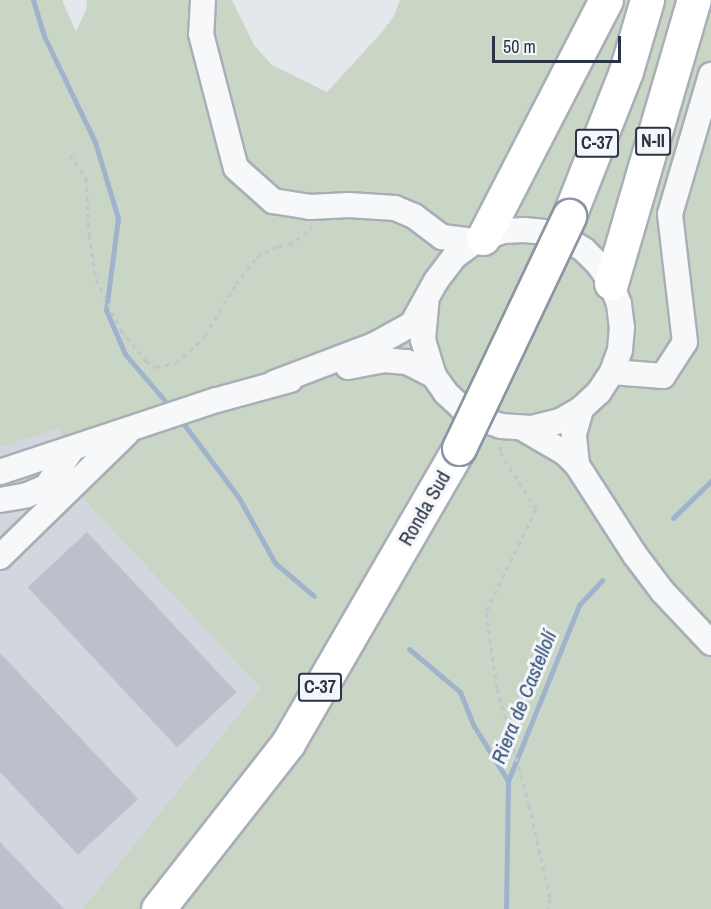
<!DOCTYPE html>
<html>
<head>
<meta charset="utf-8">
<style>
	body { margin:0 }
	#map { position:relative; width:711px; height:909px; overflow:hidden; background:#e4e7ec; font-family:"Archivo Narrow",sans-serif }
	div>[style] { position:absolute }
	.built>* { inset:0; background:#d2d6de }
	.green>* { inset:0; background:#c9d6c5 }
	.stream>* { height:5px; margin:-2.5px; padding:0 2.5px; transform-origin:2.5px; border-radius:2.5px; background:#9fb4cc }
	.building>* { inset:0; background:#bbc0ca; transform-origin:0 0 }
	.path>* { height:3px; margin-top:-1.5px; transform-origin:0; background:repeating-linear-gradient(90deg,#c2c5cb 0 4.5px,transparent 0 9px) }
	.roads { filter:drop-shadow(2px 0 #a9aeb7) drop-shadow(-2px 0 #a9aeb7) drop-shadow(0 2px #a9aeb7) drop-shadow(0 -2px #a9aeb7) }
	.minor>* { height:24px; margin:-12px; padding:0 12px; transform-origin:12px; border-radius:12px; background:#f7f8fa }
	.highway>* { height:33px; margin:-16.5px; padding:0 16.5px; transform-origin:16.5px; border-radius:16.5px; background:#fff }
	.bridges { filter:drop-shadow(2px 0 #8b94a3) drop-shadow(-2px 0 #8b94a3) drop-shadow(0 2px #8b94a3) drop-shadow(0 -2px #8b94a3) }
	.highway-bridge>* { height:33px; margin:-16.5px; padding:0 16.5px; transform-origin:16.5px; border-radius:16.5px; background:#fff }
	span { translate:-50% -50%; white-space:nowrap; text-align:center; line-height:1.15; -webkit-text-stroke:6px #f4f6f9; paint-order:stroke }
	.shield-label span { padding:2px 4px; background:#f4f6f9; border:2px solid; border-radius:4px; -webkit-text-stroke-width:0 }
	.shield-label { font-size:18px; color:#2b3445; font-weight:700 }
	.street-label { font-size:20px; color:#2b3445 }
	.water-label { font-size:21px; color:#34527a; font-style:italic }
	.scale { position:absolute; left:492px; top:36px; width:129px; height:27px; box-sizing:border-box; border:3px solid #2b3445; border-top:0; padding-left:8px; font-size:18px; line-height:21px; white-space:nowrap; color:#2b3445; -webkit-text-stroke:4px #f4f6f9; paint-order:stroke }
</style>
</head>
<body>
<div id="map">
	<div class="built">
		<i style="clip-path:polygon(59px 427px,85px 501px,260px 688px,82px 909px,0 909px,0 447px)"></i>
	</div>
	<div class="green">
		<i style="clip-path:polygon(0 0,62px 0,76px 32px,86px 10px,87px 0,232px 0,254px 45px,272px 65px,327px 92px,382px 32px,394px 16px,400px 0,711px 0,711px 909px,82px 909px,260px 688px,85px 501px,59px 428px,0 447px)"></i>
	</div>
	<div class="stream">
		<i style="left:33px;top:0;width:38px;rotate:73deg"></i>
		<i style="left:44px;top:36px;width:118px;rotate:64.3deg"></i>
		<i style="left:95px;top:142px;width:79px;rotate:73.2deg"></i>
		<i style="left:118px;top:218px;width:93px;rotate:97.4deg"></i>
		<i style="left:106px;top:310px;width:48px;rotate:66.6deg"></i>
		<i style="left:125px;top:354px;width:72px;rotate:49.5deg"></i>
		<i style="left:180px;top:419px;width:99px;rotate:53.2deg"></i>
		<i style="left:239px;top:498px;width:74px;rotate:61deg"></i>
		<i style="left:275px;top:563px;width:51px;rotate:40.2deg"></i>
		<i style="left:673px;top:518px;width:53px;rotate:-44.2deg"></i>
		<i style="left:409px;top:649px;width:67px;rotate:40.1deg"></i>
		<i style="left:460px;top:692px;width:37px;rotate:68deg"></i>
		<i style="left:474px;top:726px;width:65px;rotate:58.3deg"></i>
		<i style="left:506px;top:909px;width:128px;rotate:-89.1deg"></i>
		<i style="left:508px;top:781px;width:190px;rotate:-68deg"></i>
		<i style="left:579px;top:605px;width:34px;rotate:-47deg"></i>
	</div>
	<div class="building">
		<i style="left:87px;top:532px;width:219px;height:81px;rotate:47deg"></i>
		<i style="clip-path:polygon(0 653px,138px 799px,78px 855px,0 772px)"></i>
		<i style="clip-path:polygon(0 842px,64px 909px,0 909px)"></i>
	</div>
	<div class="path">
		<i style="left:70px;top:155px;width:28px;rotate:55deg"></i>
		<i style="left:86px;top:178px;width:57px;rotate:87deg"></i>
		<i style="left:89px;top:235px;width:45px;rotate:81deg"></i>
		<i style="left:96px;top:279px;width:57px;rotate:63.9deg"></i>
		<i style="left:121px;top:330px;width:40px;rotate:51deg"></i>
		<i style="left:146px;top:361px;width:12px;rotate:31deg"></i>
		<i style="left:156px;top:367px;width:20px;rotate:-11deg"></i>
		<i style="left:176px;top:363px;width:27px;rotate:-42deg"></i>
		<i style="left:196px;top:345px;width:13px;rotate:-48deg"></i>
		<i style="left:205px;top:335px;width:60px;rotate:-58.7deg"></i>
		<i style="left:236px;top:284px;width:34px;rotate:-52deg"></i>
		<i style="left:257px;top:257px;width:24px;rotate:-28deg"></i>
		<i style="left:278px;top:246px;width:11px;rotate:-5deg"></i>
		<i style="left:289px;top:245px;width:29px;rotate:-36deg"></i>
		<i style="left:500px;top:446px;width:6px;rotate:90deg"></i>
		<i style="left:500px;top:452px;width:67px;rotate:57.7deg"></i>
		<i style="left:536px;top:509px;width:114px;rotate:115.9deg"></i>
		<i style="left:486px;top:612px;width:77px;rotate:81.8deg"></i>
		<i style="left:497px;top:688px;width:121px;rotate:74.7deg"></i>
		<i style="left:529px;top:805px;width:95px;rotate:77.3deg"></i>
		<i style="left:550px;top:898px;width:11px;rotate:100deg"></i>
	</div>
	<div class="roads">
		<div class="minor">
			<i style="left:203px;top:0;width:34px;rotate:93deg"></i>
			<i style="left:201px;top:34px;width:138px;rotate:75.4deg"></i>
			<i style="left:236px;top:168px;width:50px;rotate:41.7deg"></i>
			<i style="left:273px;top:201px;width:37px;rotate:9deg"></i>
			<i style="left:310px;top:207px;width:39px;rotate:-3deg"></i>
			<i style="left:349px;top:205px;width:46px;rotate:3.7deg"></i>
			<i style="left:395px;top:208px;width:21px;rotate:23deg"></i>
			<i style="left:414px;top:216px;width:35px;rotate:37deg"></i>
			<i style="left:442px;top:237px;width:34px;rotate:7deg"></i>
			<i style="left:348px;top:367px;width:36px;rotate:-11deg"></i>
			<i style="left:383px;top:360px;width:24px;rotate:5deg"></i>
			<i style="left:407px;top:362px;width:30px;rotate:27deg"></i>
			<i style="left:612px;top:372px;width:51px;rotate:4.5deg"></i>
			<i style="left:663px;top:376px;width:40px;rotate:-57.1deg"></i>
			<i style="left:685px;top:342px;width:129px;rotate:-96.7deg"></i>
			<i style="left:670px;top:214px;width:145px;rotate:-73.6deg"></i>
			<i style="left:274px;top:383px;width:107px;rotate:-20.8deg"></i>
			<i style="left:374px;top:345px;width:43px;rotate:-28.9deg"></i>
			<i style="left:412px;top:324px;width:49px;rotate:-60.8deg"></i>
			<i style="left:436px;top:281px;width:31px;rotate:-53deg"></i>
			<i style="left:455px;top:256px;width:26px;rotate:-36deg"></i>
			<i style="left:476px;top:241px;width:29px;rotate:-20deg"></i>
			<i style="left:503px;top:231px;width:21px;rotate:-3deg"></i>
			<i style="left:524px;top:230px;width:21px;rotate:5deg"></i>
			<i style="left:545px;top:232px;width:22px;rotate:18deg"></i>
			<i style="left:566px;top:239px;width:21px;rotate:31deg"></i>
			<i style="left:584px;top:250px;width:21px;rotate:45deg"></i>
			<i style="left:599px;top:265px;width:22px;rotate:56deg"></i>
			<i style="left:611px;top:283px;width:22px;rotate:69deg"></i>
			<i style="left:619px;top:304px;width:23px;rotate:83deg"></i>
			<i style="left:622px;top:327px;width:23px;rotate:95deg"></i>
			<i style="left:620px;top:350px;width:23px;rotate:110deg"></i>
			<i style="left:612px;top:372px;width:24px;rotate:123deg"></i>
			<i style="left:599px;top:392px;width:25px;rotate:137deg"></i>
			<i style="left:581px;top:409px;width:24px;rotate:150deg"></i>
			<i style="left:560px;top:421px;width:30px;rotate:166deg"></i>
			<i style="left:531px;top:428px;width:30px;rotate:-176deg"></i>
			<i style="left:501px;top:426px;width:21px;rotate:-161deg"></i>
			<i style="left:481px;top:419px;width:22px;rotate:-150deg"></i>
			<i style="left:462px;top:408px;width:22px;rotate:-137deg"></i>
			<i style="left:446px;top:393px;width:21px;rotate:-125deg"></i>
			<i style="left:434px;top:376px;width:38px;rotate:-107deg"></i>
			<i style="left:423px;top:340px;width:38px;rotate:-85deg"></i>
			<i style="left:522px;top:428px;width:50px;rotate:30.2deg"></i>
			<i style="left:565px;top:453px;width:17px;rotate:45deg"></i>
			<i style="left:577px;top:465px;width:107px;rotate:57.2deg"></i>
			<i style="left:635px;top:555px;width:46px;rotate:52.9deg"></i>
			<i style="left:663px;top:592px;width:70px;rotate:46.7deg"></i>
			<i style="left:577px;top:465px;width:31px;rotate:-96deg"></i>
			<i style="left:574px;top:434px;width:26px;rotate:-74deg"></i>
			<i style="left:0;top:472px;width:229px;rotate:-18.4deg"></i>
			<i style="left:217px;top:400px;width:76px;rotate:-15.3deg"></i>
			<i style="left:0;top:500px;width:27px;rotate:-10deg"></i>
			<i style="left:27px;top:495px;width:21px;rotate:-23deg"></i>
			<i style="left:46px;top:487px;width:47px;rotate:-55.3deg"></i>
			<i style="left:0;top:557px;width:177px;rotate:-44.3deg"></i>
		</div>
		<div class="highway">
			<i style="left:569px;top:216px;width:156px;rotate:-68.5deg"></i>
			<i style="left:626px;top:71px;width:74px;rotate:-73.5deg"></i>
			<i style="left:483px;top:238px;width:268px;rotate:-62.7deg"></i>
			<i style="left:611px;top:283px;width:295px;rotate:-73.7deg"></i>
			<i style="left:158px;top:909px;width:211px;rotate:-51.9deg"></i>
			<i style="left:288px;top:743px;width:341px;rotate:-59.9deg"></i>
		</div>
	</div>
	<div class="bridges">
		<div class="highway-bridge">
			<i style="left:459px;top:448px;width:257px;rotate:-64.6deg"></i>
		</div>
	</div>
	<div class="shield-label">
		<span style="left:653px;top:141px">N-II</span>
		<span style="left:597px;top:143px">C-37</span>
		<span style="left:320px;top:687px">C-37</span>
	</div>
	<div class="street-label">
		<span style="left:424px;top:508px;rotate:-60deg">Ronda Sud</span>
	</div>
	<div class="water-label">
		<span style="left:524px;top:697px;rotate:-68deg">Riera de Castellolí</span>
	</div>
	<div class="scale">50 m</div>
</div>
</body>
</html>
